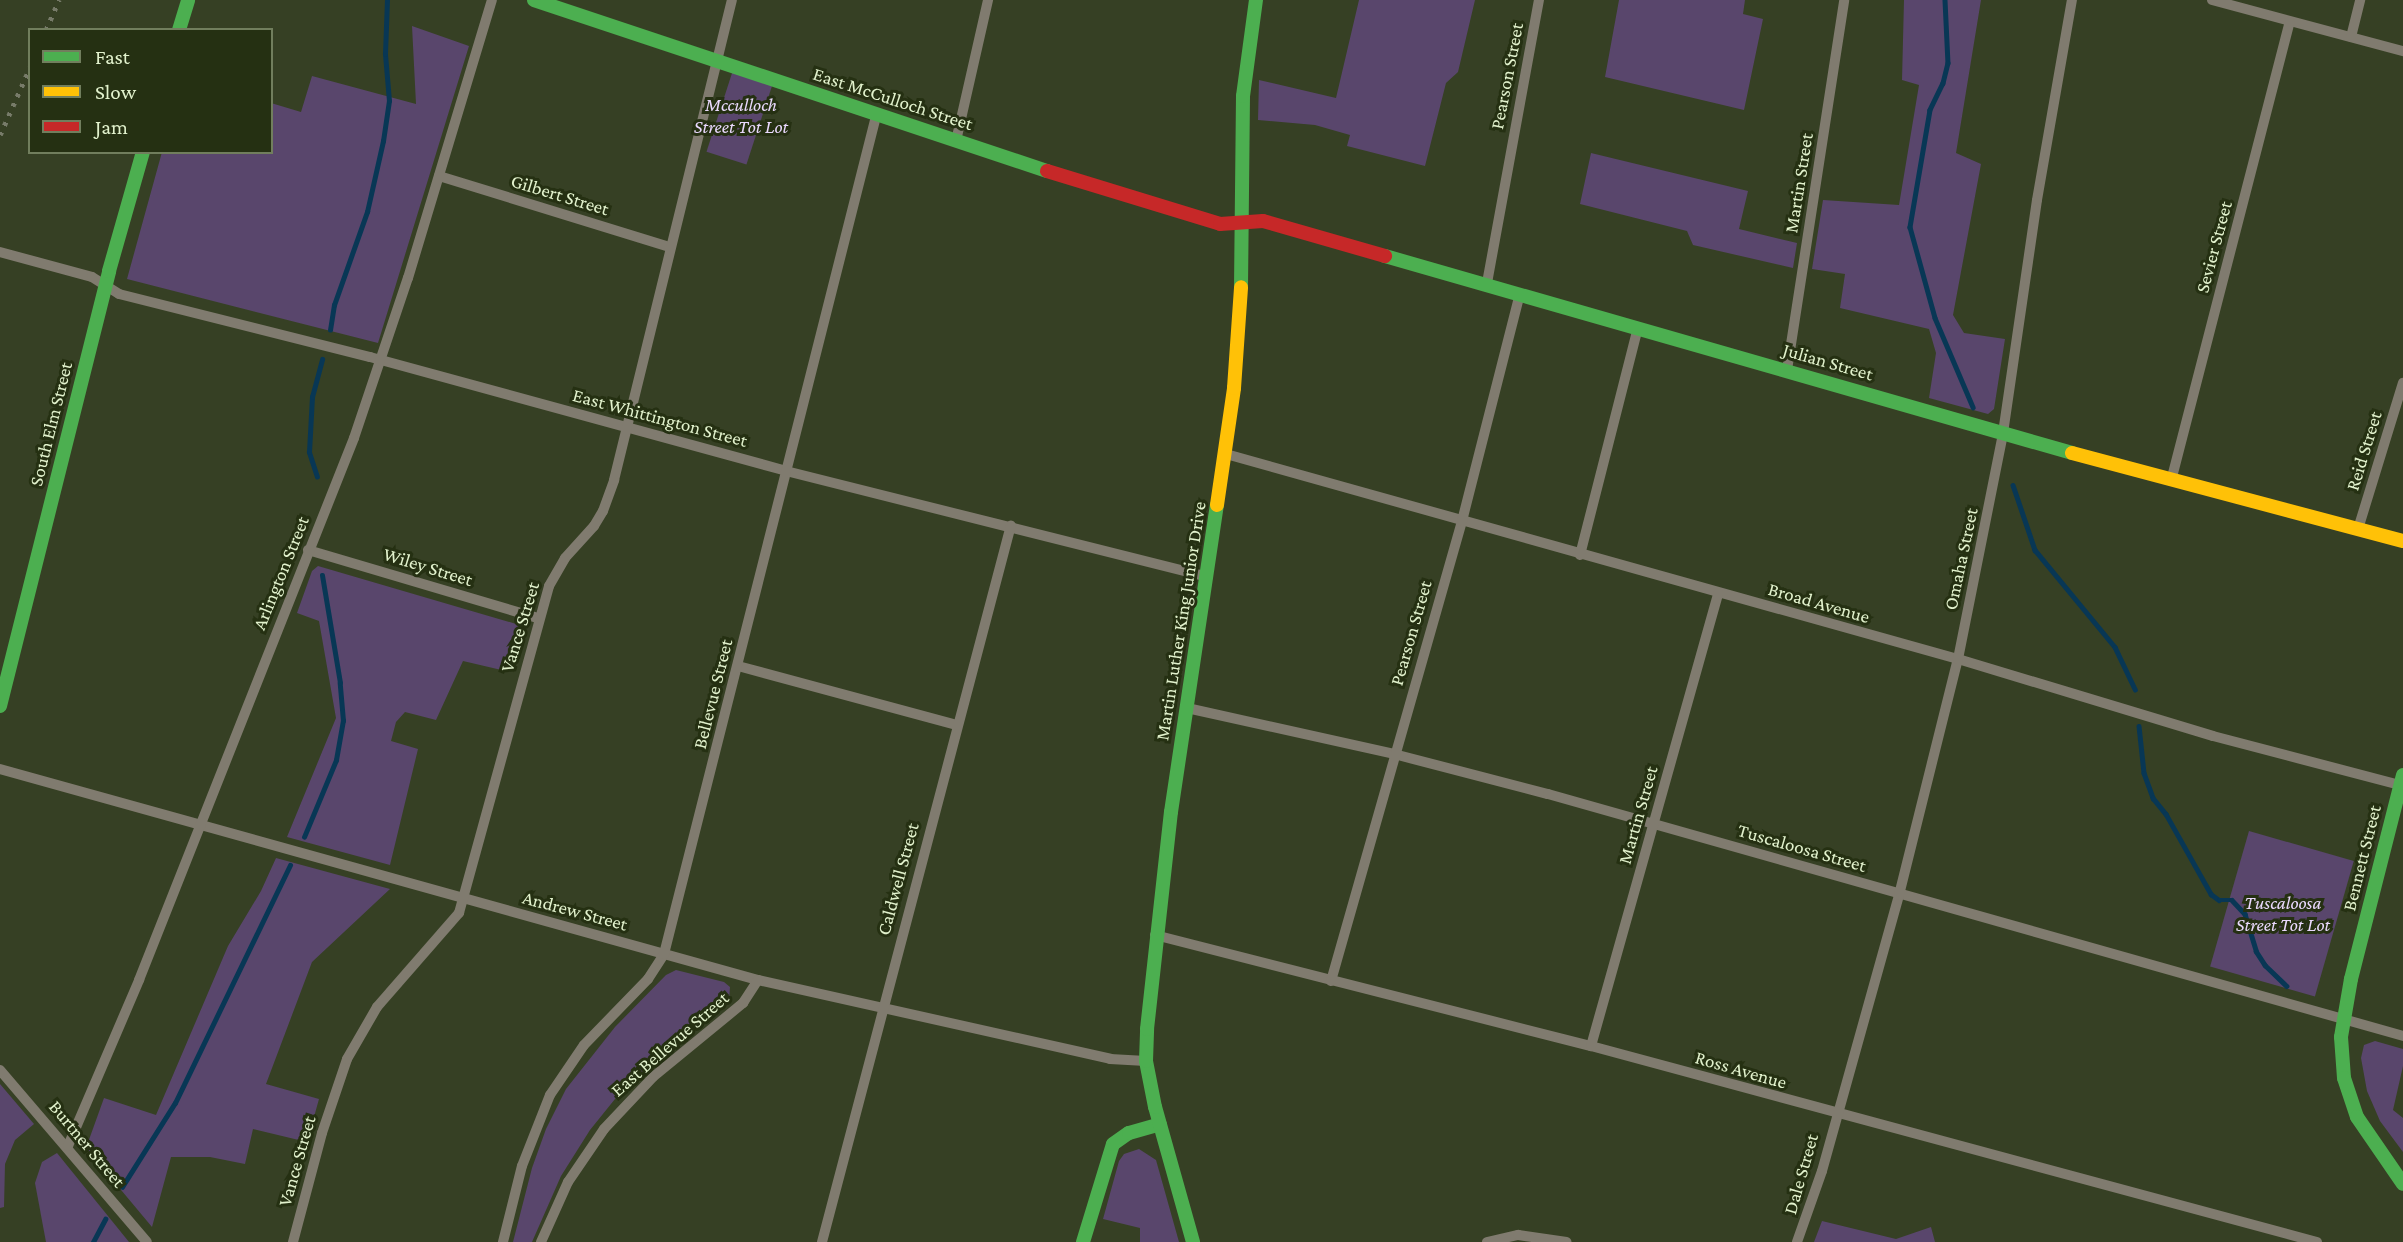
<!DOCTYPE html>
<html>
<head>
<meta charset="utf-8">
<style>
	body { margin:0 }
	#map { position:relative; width:2403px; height:1242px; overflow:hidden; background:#364024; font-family:"Crimson Pro",serif }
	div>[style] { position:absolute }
	.green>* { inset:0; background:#59466c; transform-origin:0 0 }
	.stream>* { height:4.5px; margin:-2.25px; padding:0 2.25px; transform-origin:2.25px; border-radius:2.25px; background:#083755 }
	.street>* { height:10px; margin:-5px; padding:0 5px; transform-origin:5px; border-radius:5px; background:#807b6f }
	.fast>* { height:14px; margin:-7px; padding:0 7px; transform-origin:7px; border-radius:7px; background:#4caf50 }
	.slow>* { height:14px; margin:-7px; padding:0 7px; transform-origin:7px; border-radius:7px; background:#ffc107 }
	.jam>* { height:14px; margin:-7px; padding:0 7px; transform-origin:7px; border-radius:7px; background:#c62828 }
	.rail>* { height:4.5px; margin-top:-2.25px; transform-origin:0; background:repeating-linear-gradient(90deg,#777b69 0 3.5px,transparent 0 10.5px) }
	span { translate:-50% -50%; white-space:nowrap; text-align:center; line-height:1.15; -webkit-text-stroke:6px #253012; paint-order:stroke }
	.street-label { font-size:19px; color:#e2f2cd }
	.park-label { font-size:19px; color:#ead9fe; font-style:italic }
	.legend { position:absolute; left:28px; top:28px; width:245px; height:126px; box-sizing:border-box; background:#253012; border:2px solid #717e5d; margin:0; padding:9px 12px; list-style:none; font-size:21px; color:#e2f2cd }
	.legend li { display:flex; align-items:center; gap:14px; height:35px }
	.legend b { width:35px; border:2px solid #717e5d }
</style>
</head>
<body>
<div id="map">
	<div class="green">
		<i style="clip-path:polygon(1359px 0,1475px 0,1458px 72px,1446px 83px,1425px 166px,1347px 146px,1350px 135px,1315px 125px,1258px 120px,1259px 80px,1336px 98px)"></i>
		<i style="clip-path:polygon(1619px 0,1745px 0,1743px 14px,1763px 19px,1744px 110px,1605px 77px)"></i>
		<i style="clip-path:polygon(1904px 0,1981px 0,1956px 153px,1981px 164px,1953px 315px,1964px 333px,2005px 339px,1994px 409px,1988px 414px,1929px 398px,1936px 353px,1929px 329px,1840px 308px,1845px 274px,1812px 269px,1823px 200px,1899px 205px,1919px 85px,1902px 80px)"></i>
		<i style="clip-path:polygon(412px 26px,469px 46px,378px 343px,127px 279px,162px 152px,271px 152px,271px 103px,301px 112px,312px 76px,416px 104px)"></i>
		<i style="left:734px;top:67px;width:42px;height:89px;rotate:18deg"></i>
		<i style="clip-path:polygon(1591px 153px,1748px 191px,1739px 229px,1797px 243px,1793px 268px,1693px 245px,1687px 231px,1580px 204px)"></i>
		<i style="clip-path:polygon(318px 566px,523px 626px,510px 672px,463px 661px,436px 720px,405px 712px,396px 722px,391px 741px,418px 749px,390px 865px,287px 837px,336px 718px,319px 621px,297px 613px,312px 571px)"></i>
		<i style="left:2249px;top:831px;width:109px;height:141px;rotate:16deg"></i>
		<i style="clip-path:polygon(276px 858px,390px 889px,312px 962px,266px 1084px,319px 1099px,307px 1142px,253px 1129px,245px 1164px,210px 1157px,171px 1157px,152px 1227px,86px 1148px,104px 1098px,156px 1115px,228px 946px,261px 891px)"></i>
		<i style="clip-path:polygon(676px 970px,724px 982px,730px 987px,729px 1000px,645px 1070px,615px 1099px,590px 1130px,561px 1176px,532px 1242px,513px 1242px,532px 1168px,546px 1129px,566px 1089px,615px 1027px,666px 975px)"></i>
		<i style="clip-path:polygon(2375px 1041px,2403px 1049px,2403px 1066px,2393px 1110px,2403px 1118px,2403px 1152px,2380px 1121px,2367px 1091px,2361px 1058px,2364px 1045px)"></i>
		<i style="clip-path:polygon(0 1084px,34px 1124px,15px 1140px,5px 1164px,4px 1207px,0 1208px)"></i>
		<i style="clip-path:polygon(1139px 1149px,1156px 1160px,1179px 1242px,1140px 1242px,1140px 1228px,1103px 1219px,1119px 1161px,1124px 1154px)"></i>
		<i style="clip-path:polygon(57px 1153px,129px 1242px,46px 1242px,35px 1183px,42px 1162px)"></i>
		<i style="clip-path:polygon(1822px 1221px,1896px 1239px,1931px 1227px,1935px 1242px,1814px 1242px)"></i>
	</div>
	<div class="stream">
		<i style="left:1945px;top:0;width:63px;rotate:87.3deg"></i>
		<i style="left:1948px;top:63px;width:21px;rotate:104deg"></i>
		<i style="left:1943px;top:83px;width:30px;rotate:116deg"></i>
		<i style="left:1930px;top:110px;width:119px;rotate:99.7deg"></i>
		<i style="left:1910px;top:227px;width:94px;rotate:74.6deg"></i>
		<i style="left:1935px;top:318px;width:97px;rotate:66.9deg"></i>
		<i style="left:330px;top:330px;width:25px;rotate:-81deg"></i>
		<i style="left:334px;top:305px;width:99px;rotate:-70.5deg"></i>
		<i style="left:367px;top:212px;width:73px;rotate:-77.3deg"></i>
		<i style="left:383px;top:141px;width:40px;rotate:-81.5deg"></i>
		<i style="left:389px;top:101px;width:47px;rotate:-94.9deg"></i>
		<i style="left:385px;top:54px;width:54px;rotate:-87.9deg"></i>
		<i style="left:317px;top:477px;width:26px;rotate:-108deg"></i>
		<i style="left:309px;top:452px;width:55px;rotate:-86.9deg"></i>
		<i style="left:312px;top:397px;width:39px;rotate:-75deg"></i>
		<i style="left:2013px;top:485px;width:69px;rotate:71.3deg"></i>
		<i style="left:2035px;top:550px;width:126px;rotate:50.5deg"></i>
		<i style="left:2115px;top:647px;width:47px;rotate:64.5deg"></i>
		<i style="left:2139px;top:726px;width:47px;rotate:83.9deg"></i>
		<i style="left:2144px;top:773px;width:27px;rotate:70deg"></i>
		<i style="left:2153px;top:798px;width:21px;rotate:51deg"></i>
		<i style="left:2166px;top:814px;width:92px;rotate:60.6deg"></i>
		<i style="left:2211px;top:894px;width:10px;rotate:37deg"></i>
		<i style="left:2219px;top:900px;width:13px"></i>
		<i style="left:2232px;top:900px;width:19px;rotate:47deg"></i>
		<i style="left:2245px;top:914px;width:39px;rotate:73deg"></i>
		<i style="left:2256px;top:951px;width:17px;rotate:57deg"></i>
		<i style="left:2265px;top:965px;width:30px;rotate:44deg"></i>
		<i style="left:304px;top:837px;width:83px;rotate:-67.4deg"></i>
		<i style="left:336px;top:760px;width:40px;rotate:-80deg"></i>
		<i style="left:343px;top:721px;width:38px;rotate:-95deg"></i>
		<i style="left:340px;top:683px;width:109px;rotate:-99.5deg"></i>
		<i style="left:122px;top:1187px;width:99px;rotate:-57.8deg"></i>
		<i style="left:175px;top:1103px;width:264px;rotate:-64.2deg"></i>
		<i style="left:93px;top:1242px;width:26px;rotate:-62deg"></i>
	</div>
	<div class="street">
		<i style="left:2212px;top:0;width:198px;rotate:15deg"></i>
		<i style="left:2351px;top:37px;width:38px;rotate:-76deg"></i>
		<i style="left:956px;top:141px;width:145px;rotate:-77.2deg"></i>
		<i style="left:439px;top:176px;width:242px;rotate:17.1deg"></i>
		<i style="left:0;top:252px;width:95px;rotate:15.2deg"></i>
		<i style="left:92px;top:277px;width:32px;rotate:32deg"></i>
		<i style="left:119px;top:294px;width:259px;rotate:14.1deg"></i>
		<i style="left:370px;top:357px;width:431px;rotate:15.3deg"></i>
		<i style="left:786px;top:471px;width:435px;rotate:14.1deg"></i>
		<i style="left:1487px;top:283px;width:288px;rotate:-79.6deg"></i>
		<i style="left:1787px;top:370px;width:374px;rotate:-81.2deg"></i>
		<i style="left:1226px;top:454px;width:760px;rotate:15.65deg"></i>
		<i style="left:1958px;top:659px;width:266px;rotate:16.8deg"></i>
		<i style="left:2213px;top:736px;width:196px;rotate:14.7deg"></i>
		<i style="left:2171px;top:481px;width:474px;rotate:-75.5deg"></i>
		<i style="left:2358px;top:529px;width:153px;rotate:-72.9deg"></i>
		<i style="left:308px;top:550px;width:240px;rotate:16.5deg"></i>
		<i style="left:1580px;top:555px;width:235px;rotate:-75.7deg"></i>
		<i style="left:738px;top:666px;width:227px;rotate:15.1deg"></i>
		<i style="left:1187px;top:708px;width:212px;rotate:12.5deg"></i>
		<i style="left:1394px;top:754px;width:159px;rotate:14.6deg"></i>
		<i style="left:1548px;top:794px;width:889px;rotate:15.8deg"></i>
		<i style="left:0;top:769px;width:787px;rotate:15.56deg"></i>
		<i style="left:758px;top:980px;width:361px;rotate:12.6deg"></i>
		<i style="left:1110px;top:1059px;width:36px;rotate:3deg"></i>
		<i style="left:1155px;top:935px;width:450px;rotate:14.3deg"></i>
		<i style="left:1591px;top:1046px;width:752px;rotate:15.11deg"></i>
		<i style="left:1331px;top:981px;width:478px;rotate:-74.1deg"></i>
		<i style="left:1462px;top:521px;width:235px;rotate:-75.7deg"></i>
		<i style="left:1591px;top:1046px;width:470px;rotate:-74.3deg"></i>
		<i style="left:0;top:1070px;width:226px;rotate:49.5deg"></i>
		<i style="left:68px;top:1146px;width:181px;rotate:-66.8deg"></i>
		<i style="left:139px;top:980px;width:583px;rotate:-68.36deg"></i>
		<i style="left:354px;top:438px;width:169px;rotate:-71.4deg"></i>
		<i style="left:408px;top:278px;width:290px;rotate:-73.2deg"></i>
		<i style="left:293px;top:1242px;width:113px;rotate:-75.1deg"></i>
		<i style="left:322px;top:1133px;width:78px;rotate:-71.3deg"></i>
		<i style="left:347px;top:1059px;width:60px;rotate:-60deg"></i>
		<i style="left:377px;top:1007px;width:125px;rotate:-48.9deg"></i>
		<i style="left:459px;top:913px;width:339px;rotate:-74.6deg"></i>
		<i style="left:549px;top:586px;width:32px;rotate:-60deg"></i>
		<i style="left:565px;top:558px;width:43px;rotate:-47.8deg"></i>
		<i style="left:594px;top:526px;width:17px;rotate:-59deg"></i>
		<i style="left:603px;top:511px;width:33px;rotate:-70deg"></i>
		<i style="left:614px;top:480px;width:494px;rotate:-76.2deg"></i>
		<i style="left:503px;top:1242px;width:78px;rotate:-76deg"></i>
		<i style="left:522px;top:1166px;width:76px;rotate:-68.5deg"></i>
		<i style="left:550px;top:1095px;width:60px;rotate:-55.8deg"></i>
		<i style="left:584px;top:1045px;width:92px;rotate:-45.9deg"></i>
		<i style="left:648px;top:979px;width:30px;rotate:-57deg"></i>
		<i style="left:664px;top:954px;width:864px;rotate:-75.8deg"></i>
		<i style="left:541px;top:1242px;width:66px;rotate:-65.8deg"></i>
		<i style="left:568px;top:1182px;width:64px;rotate:-55.8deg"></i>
		<i style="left:604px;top:1129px;width:71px;rotate:-46.7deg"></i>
		<i style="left:653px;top:1077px;width:117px;rotate:-39.4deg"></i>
		<i style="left:743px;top:1003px;width:27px;rotate:-57deg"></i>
		<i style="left:822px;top:1242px;width:741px;rotate:-75.23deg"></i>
		<i style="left:1487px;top:1242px;width:32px;rotate:-13deg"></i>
		<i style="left:1518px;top:1235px;width:49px;rotate:8.1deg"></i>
		<i style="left:1797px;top:1242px;width:75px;rotate:-70.6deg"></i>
		<i style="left:1822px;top:1171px;width:287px;rotate:-74.4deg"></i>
		<i style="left:1899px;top:895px;width:243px;rotate:-76deg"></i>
		<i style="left:1958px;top:659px;width:230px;rotate:-78.7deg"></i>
		<i style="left:2003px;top:433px;width:235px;rotate:-81.7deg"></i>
		<i style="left:2037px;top:200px;width:203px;rotate:-80.1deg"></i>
	</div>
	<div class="fast">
		<i style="left:534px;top:0;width:541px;rotate:18.43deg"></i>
		<i style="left:179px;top:30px;width:31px;rotate:-73deg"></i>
		<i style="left:1385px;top:256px;width:715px;rotate:16deg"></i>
		<i style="left:1241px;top:287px;width:191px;rotate:-89.4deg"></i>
		<i style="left:1243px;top:96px;width:97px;rotate:-82.3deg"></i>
		<i style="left:0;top:706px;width:448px;rotate:-75.9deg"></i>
		<i style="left:109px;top:271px;width:124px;rotate:-74.1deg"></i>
		<i style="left:2403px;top:775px;width:211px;rotate:104.3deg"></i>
		<i style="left:2351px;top:979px;width:59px;rotate:99.8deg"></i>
		<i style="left:2341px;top:1037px;width:41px;rotate:85.8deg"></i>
		<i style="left:2344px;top:1078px;width:41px;rotate:71.6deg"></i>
		<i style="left:2357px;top:1117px;width:81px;rotate:55.5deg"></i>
		<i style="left:1083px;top:1242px;width:102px;rotate:-73deg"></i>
		<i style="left:1113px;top:1144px;width:19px;rotate:-35deg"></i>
		<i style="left:1129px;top:1133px;width:32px;rotate:-16deg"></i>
		<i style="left:1193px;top:1242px;width:140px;rotate:-105.7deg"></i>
		<i style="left:1155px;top:1107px;width:47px;rotate:-101.1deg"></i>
		<i style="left:1146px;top:1061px;width:32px;rotate:-88deg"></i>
		<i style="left:1147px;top:1029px;width:218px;rotate:-83.7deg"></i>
		<i style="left:1171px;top:812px;width:310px;rotate:-81.5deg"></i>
	</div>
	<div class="slow">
		<i style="left:2072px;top:453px;width:342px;rotate:14.9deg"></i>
		<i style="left:1217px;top:505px;width:118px;rotate:-81.7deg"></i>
		<i style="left:1234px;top:388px;width:101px;rotate:-86deg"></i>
	</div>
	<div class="jam">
		<i style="left:1047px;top:171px;width:181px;rotate:17deg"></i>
		<i style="left:1220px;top:224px;width:43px;rotate:-4deg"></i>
		<i style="left:1263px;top:221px;width:127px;rotate:16deg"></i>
	</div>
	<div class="rail">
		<i style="left:46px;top:30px;width:33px;rotate:-67deg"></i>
		<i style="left:0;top:135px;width:74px;rotate:-66.2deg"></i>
	</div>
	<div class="street-label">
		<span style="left:1507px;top:76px;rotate:-79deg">Pearson Street</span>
		<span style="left:893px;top:99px;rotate:18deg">East McCulloch Street</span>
		<span style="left:1799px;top:183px;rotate:-81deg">Martin Street</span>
		<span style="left:560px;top:195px;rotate:17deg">Gilbert Street</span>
		<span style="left:2214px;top:247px;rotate:-75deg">Sevier Street</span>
		<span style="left:1828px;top:362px;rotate:16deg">Julian Street</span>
		<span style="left:660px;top:418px;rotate:15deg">East Whittington Street</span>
		<span style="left:51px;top:424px;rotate:-76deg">South Elm Street</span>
		<span style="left:2364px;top:451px;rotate:-73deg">Reid Street</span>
		<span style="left:1961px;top:559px;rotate:-78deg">Omaha Street</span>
		<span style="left:428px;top:567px;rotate:17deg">Wiley Street</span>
		<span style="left:281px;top:573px;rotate:-68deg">Arlington Street</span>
		<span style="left:1819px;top:603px;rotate:16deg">Broad Avenue</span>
		<span style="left:1181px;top:621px;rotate:-81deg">Martin Luther King Junior Drive</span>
		<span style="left:520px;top:627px;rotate:-73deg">Vance Street</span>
		<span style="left:1411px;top:633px;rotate:-74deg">Pearson Street</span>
		<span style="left:713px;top:694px;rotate:-76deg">Bellevue Street</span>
		<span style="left:1638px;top:815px;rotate:-74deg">Martin Street</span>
		<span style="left:1802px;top:848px;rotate:16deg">Tuscaloosa Street</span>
		<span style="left:2362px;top:858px;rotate:-76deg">Bennett Street</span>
		<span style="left:898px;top:879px;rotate:-75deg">Caldwell Street</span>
		<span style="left:575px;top:911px;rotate:15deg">Andrew Street</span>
		<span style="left:670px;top:1044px;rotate:-41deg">East Bellevue Street</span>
		<span style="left:1741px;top:1070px;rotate:16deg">Ross Avenue</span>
		<span style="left:87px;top:1144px;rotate:50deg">Burtner Street</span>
		<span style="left:297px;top:1161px;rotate:-74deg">Vance Street</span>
		<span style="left:1801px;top:1174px;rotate:-74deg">Dale Street</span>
	</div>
	<div class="park-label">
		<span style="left:741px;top:116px">Mcculloch<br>Street Tot Lot</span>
		<span style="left:2283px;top:914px">Tuscaloosa<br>Street Tot Lot</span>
	</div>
	<ul class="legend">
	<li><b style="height:9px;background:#4caf50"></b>Fast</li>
	<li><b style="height:9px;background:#ffc107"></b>Slow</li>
	<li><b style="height:9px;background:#c62828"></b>Jam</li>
	</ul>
</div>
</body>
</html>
